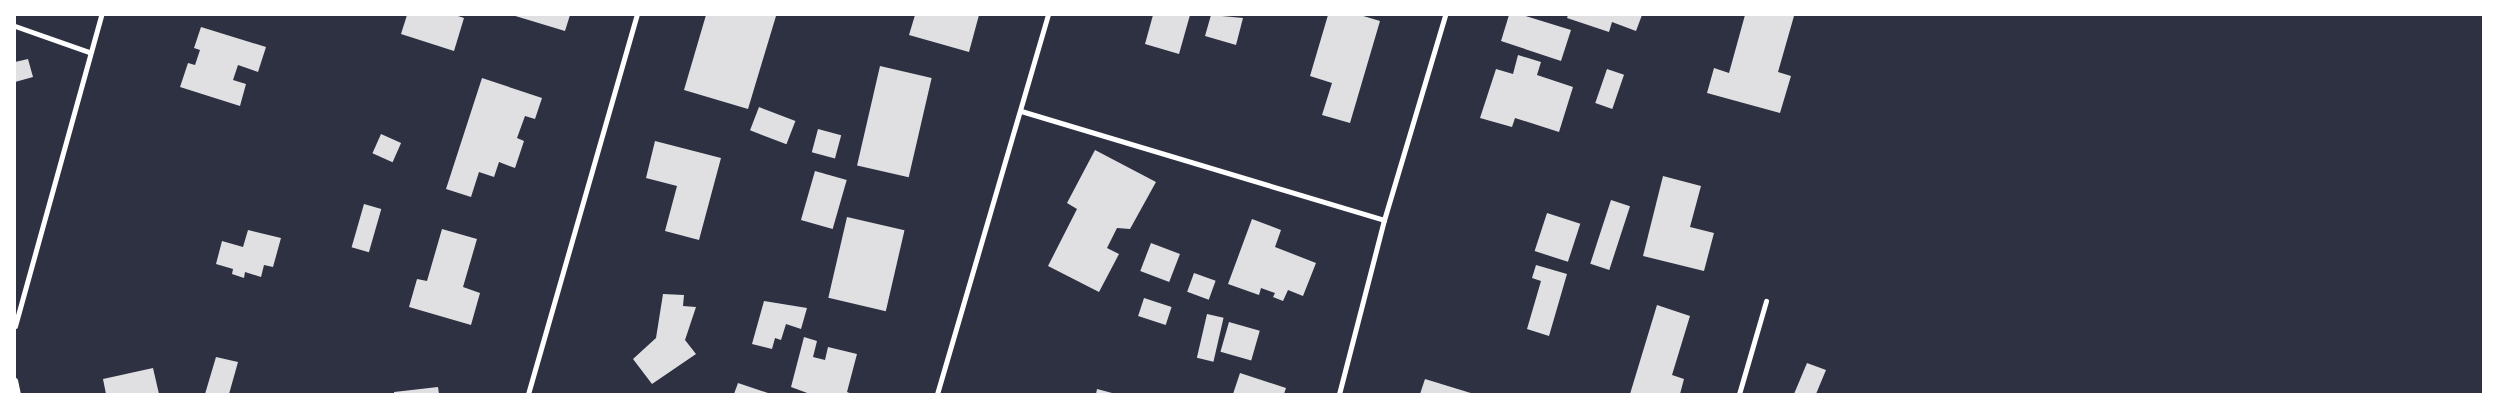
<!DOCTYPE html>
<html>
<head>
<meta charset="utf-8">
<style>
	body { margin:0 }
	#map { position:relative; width:2498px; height:409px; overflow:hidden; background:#2d3142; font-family:Roboto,sans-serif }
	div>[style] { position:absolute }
	.building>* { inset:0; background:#e0e0e3; transform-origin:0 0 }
	.minor>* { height:5px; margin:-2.5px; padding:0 2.5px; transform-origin:2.5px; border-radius:2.5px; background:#fff }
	span { translate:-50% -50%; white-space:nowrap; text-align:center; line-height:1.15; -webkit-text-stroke:4px #fff; paint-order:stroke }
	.frame { position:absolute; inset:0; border:16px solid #fff; pointer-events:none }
</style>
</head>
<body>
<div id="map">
	<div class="building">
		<i style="clip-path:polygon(407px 15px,455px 15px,464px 18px,454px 51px,401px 34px)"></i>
		<i style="clip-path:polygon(512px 15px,570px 15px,565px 31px)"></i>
		<i style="clip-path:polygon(706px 15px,776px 16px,748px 109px,684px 90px)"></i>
		<i style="clip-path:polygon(915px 15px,979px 15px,969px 52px,909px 35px)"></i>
		<i style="clip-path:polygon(1153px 15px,1190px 15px,1179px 54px,1145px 44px)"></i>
		<i style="clip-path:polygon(1211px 15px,1243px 18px,1236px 45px,1205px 36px)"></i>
		<i style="clip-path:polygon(1328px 15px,1360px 15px,1380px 21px,1350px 123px,1322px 115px,1332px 83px,1310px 76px)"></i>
		<i style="clip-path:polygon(1509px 15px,1522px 15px,1571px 30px,1561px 61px,1501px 41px)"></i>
		<i style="clip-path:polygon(1568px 15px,1642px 15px,1636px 31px,1612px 22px,1609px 32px,1567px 18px)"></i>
		<i style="clip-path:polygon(1745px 15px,1794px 16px,1778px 72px,1791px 76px,1780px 113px,1707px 93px,1714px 68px,1729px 73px)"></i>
		<i style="clip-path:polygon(201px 27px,266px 47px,258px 72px,238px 65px,233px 80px,246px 84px,240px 106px,180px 87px,188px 63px,195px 65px,200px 50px,194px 48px)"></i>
		<i style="clip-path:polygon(1518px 55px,1541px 62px,1537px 75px,1573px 87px,1559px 132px,1515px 118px,1512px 127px,1480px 118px,1496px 69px,1513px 74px)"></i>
		<i style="clip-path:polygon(28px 59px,33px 77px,15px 82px,15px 62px)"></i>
		<i style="left:880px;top:66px;width:53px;height:102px;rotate:13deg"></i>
		<i style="left:1607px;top:69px;width:18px;height:36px;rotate:19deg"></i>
		<i style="clip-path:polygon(482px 78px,542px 98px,535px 119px,525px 116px,517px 138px,524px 141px,515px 168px,499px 162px,494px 177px,479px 172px,471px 197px,446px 189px)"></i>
		<i style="left:759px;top:107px;width:39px;height:25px;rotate:21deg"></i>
		<i style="left:818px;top:129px;width:24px;height:24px;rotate:15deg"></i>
		<i style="left:381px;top:134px;width:22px;height:21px;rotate:24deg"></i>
		<i style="clip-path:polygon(655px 141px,721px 158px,699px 240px,665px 231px,677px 186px,646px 178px)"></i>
		<i style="clip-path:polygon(1095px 150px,1156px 182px,1130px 229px,1117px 228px,1107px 248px,1119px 254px,1099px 292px,1048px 266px,1077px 209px,1067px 203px)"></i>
		<i style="left:815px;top:171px;width:33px;height:51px;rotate:16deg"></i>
		<i style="clip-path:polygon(1663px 176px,1701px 186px,1690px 227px,1714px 233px,1704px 271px,1643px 256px)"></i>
		<i style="left:1611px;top:200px;width:20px;height:67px;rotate:18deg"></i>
		<i style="left:364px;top:204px;width:18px;height:45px;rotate:16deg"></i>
		<i style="left:1547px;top:213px;width:35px;height:40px;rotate:18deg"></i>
		<i style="left:847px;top:217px;width:59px;height:83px;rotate:13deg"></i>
		<i style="clip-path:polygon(1252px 219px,1281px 230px,1275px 247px,1316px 263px,1303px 296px,1288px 290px,1283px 301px,1273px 297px,1275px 293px,1261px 288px,1259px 295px,1228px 284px)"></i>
		<i style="clip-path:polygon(442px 229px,477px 239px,463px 287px,480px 293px,471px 325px,409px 307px,417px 279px,427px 281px)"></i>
		<i style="clip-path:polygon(248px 230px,281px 238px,273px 267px,264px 265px,261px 277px,245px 272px,244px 278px,232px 274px,233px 269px,216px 264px,222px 241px,243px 247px)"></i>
		<i style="left:1151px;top:243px;width:31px;height:30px;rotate:21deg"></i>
		<i style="clip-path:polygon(1536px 265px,1567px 274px,1549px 336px,1527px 329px,1541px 281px,1532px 278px)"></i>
		<i style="left:1194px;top:273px;width:23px;height:20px;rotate:20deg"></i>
		<i style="clip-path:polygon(663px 294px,684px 295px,683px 306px,696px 307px,685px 340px,696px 354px,652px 384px,633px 359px,656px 338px)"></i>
		<i style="left:1144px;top:298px;width:29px;height:19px;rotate:18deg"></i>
		<i style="clip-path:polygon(764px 301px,807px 308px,801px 329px,786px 324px,781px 340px,775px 338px,772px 349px,752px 344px)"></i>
		<i style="clip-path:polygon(1657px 305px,1690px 316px,1672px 375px,1684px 379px,1680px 394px,1630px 394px)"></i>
		<i style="left:1207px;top:314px;width:17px;height:45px;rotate:13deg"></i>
		<i style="left:1229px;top:322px;width:32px;height:31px;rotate:16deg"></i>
		<i style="clip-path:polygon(804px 337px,817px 341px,813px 357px,825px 360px,828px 347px,857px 354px,847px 392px,852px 394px,810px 394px,791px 387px)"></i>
		<i style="clip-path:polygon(216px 357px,238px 362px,229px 394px,205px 394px)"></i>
		<i style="clip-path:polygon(1807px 363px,1826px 370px,1816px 394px,1794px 394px)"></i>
		<i style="clip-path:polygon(153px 368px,159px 394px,106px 394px,103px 379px)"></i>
		<i style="clip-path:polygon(1240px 373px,1286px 388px,1284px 394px,1233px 394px)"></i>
		<i style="clip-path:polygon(1425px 379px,1474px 394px,1420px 394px)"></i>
		<i style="clip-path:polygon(738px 383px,771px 394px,734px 394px)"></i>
		<i style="clip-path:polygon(438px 387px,439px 394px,394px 394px,394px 392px)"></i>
		<i style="clip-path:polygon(1097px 389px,1112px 393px,1112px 394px,1096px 394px)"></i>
	</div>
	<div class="minor">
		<i style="left:15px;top:26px;width:78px;rotate:19.4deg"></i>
		<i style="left:1021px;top:111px;width:379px;rotate:16.7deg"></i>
		<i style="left:15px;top:326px;width:323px;rotate:-74.5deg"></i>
		<i style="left:15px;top:380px;width:14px;rotate:78deg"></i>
		<i style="left:528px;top:394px;width:394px;rotate:-74deg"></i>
		<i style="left:937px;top:394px;width:395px;rotate:-73.7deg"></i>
		<i style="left:1339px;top:394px;width:180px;rotate:-75.5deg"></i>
		<i style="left:1384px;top:220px;width:214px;rotate:-73.4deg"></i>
		<i style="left:1739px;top:394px;width:97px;rotate:-73.8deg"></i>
	</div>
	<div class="frame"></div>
</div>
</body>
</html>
